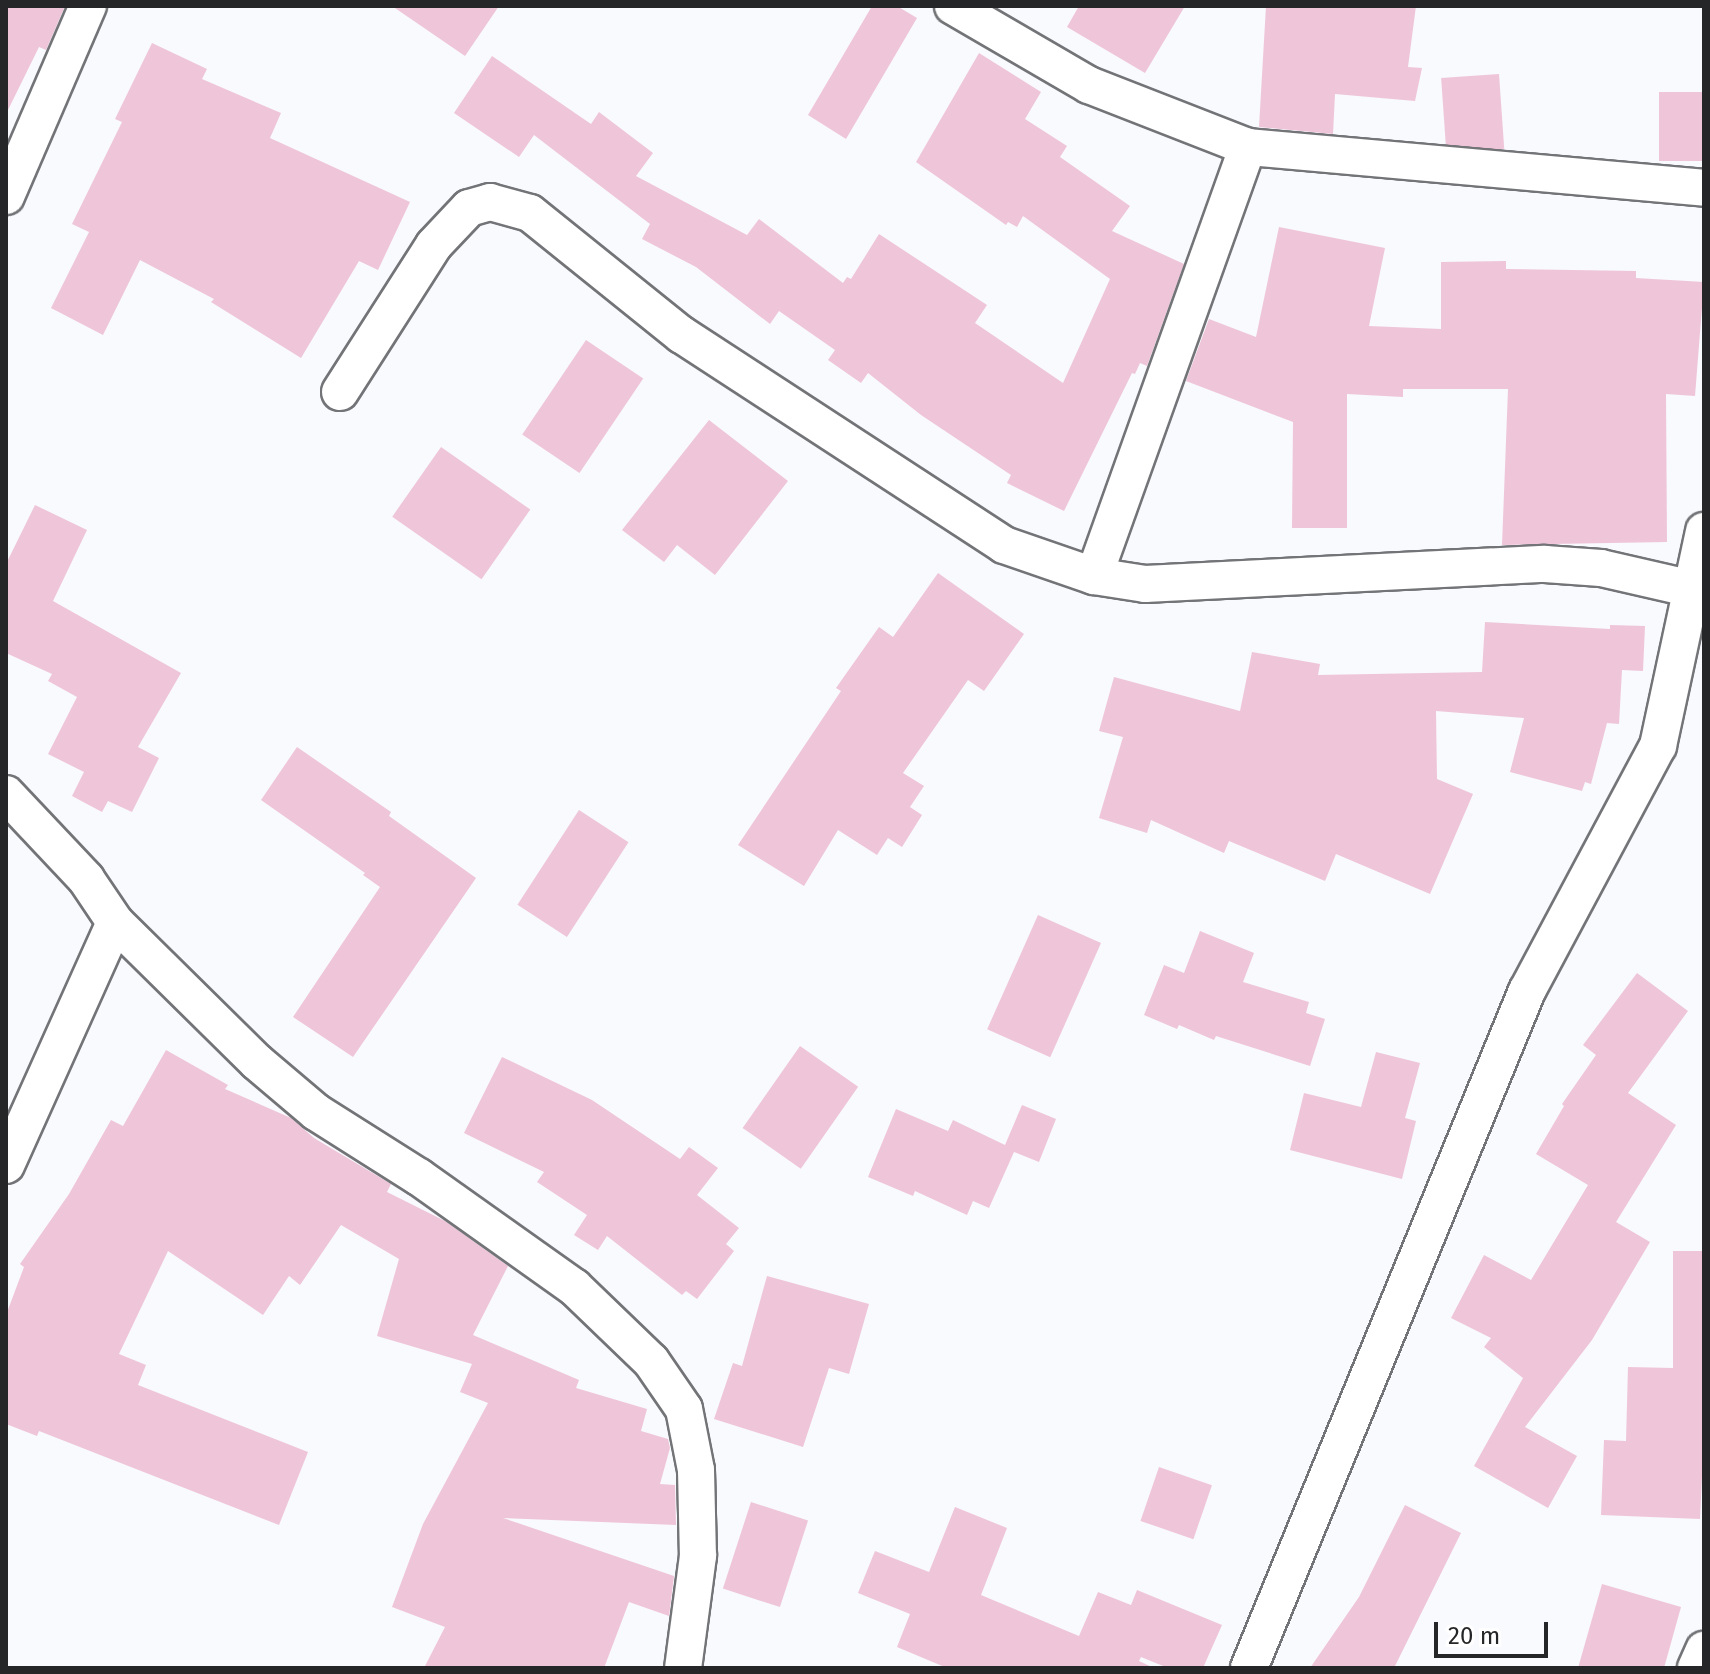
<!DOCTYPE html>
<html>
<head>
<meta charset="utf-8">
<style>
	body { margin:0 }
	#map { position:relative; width:1710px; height:1674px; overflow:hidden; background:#f8fafd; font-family:"Fira Sans",sans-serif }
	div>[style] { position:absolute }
	.building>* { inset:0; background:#efc5da; transform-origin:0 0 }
	.roads { filter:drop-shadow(2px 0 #737477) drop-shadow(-2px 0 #737477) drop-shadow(0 2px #737477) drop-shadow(0 -2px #737477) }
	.street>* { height:36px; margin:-18px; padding:0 18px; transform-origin:18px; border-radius:18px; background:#fff }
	span { translate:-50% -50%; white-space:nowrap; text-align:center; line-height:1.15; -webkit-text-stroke:6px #fff; paint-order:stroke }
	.frame { position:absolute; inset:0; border:8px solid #252627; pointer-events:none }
	.scale { position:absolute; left:1434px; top:1622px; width:114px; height:36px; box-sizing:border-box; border:4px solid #252627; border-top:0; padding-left:10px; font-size:24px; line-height:28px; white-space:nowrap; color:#252627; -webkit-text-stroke:6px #fff; paint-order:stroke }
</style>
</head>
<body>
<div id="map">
	<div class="building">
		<i style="clip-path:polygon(6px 6px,65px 6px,46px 50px,39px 47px,6px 114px)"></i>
		<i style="clip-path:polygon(392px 6px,499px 6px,465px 56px)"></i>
		<i style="clip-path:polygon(872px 6px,897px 6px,917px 18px,846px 139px,808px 115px)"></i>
		<i style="clip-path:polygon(1079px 6px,1185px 6px,1145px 73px,1067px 27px)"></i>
		<i style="clip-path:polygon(1266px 6px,1416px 6px,1408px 67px,1422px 68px,1415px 101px,1335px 94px,1333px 134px,1259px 127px)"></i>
		<i style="clip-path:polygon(152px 43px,207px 69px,202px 79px,281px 113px,270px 138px,410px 202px,378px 270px,359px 261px,301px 358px,211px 302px,214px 299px,140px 260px,103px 335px,51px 308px,89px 232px,72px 224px,122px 122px,115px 119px)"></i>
		<i style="clip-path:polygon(979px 53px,1041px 92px,1025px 119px,1067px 146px,1060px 157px,1130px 206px,1112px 231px,1184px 264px,1147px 366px,1140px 363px,1135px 374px,1132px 373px,1064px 511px,1007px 483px,1011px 475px,921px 415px,868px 373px,861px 383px,828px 360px,835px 350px,779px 311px,770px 324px,696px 267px,642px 239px,650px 224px,534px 135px,519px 157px,454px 113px,492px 56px,591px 124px,599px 112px,653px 153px,636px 176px,747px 235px,759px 219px,843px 283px,847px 277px,851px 279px,879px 234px,987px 305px,975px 323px,1063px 383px,1110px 279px,1023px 216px,1017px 227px,1008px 222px,1006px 225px,916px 162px)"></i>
		<i style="left:1499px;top:74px;width:75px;height:58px;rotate:86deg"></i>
		<i style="left:1704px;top:92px;width:69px;height:45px;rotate:90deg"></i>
		<i style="clip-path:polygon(1279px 227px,1385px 248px,1369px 326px,1441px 329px,1441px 262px,1506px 261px,1506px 269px,1636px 271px,1636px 278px,1704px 282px,1695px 396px,1666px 394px,1667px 542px,1502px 545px,1508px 389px,1403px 389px,1403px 397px,1347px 394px,1347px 528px,1292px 528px,1293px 422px,1186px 381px,1209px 319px,1256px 337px)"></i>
		<i style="left:586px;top:340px;width:69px;height:114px;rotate:34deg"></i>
		<i style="clip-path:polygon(709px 420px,788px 481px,715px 575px,677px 545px,664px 562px,622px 530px)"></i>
		<i style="left:441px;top:447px;width:109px;height:85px;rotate:35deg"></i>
		<i style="clip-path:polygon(35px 505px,87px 530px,53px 601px,181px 673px,138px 747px,159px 758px,132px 812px,108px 801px,102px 812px,72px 796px,84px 772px,48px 754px,77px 697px,48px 681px,52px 674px,6px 653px,6px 564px)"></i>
		<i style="clip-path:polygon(938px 573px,1024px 634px,984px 691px,968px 680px,903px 773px,924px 786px,910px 807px,922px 815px,902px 847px,888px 838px,877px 855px,838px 830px,804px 886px,738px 845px,841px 691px,836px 688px,879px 627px,893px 637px)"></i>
		<i style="clip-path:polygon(1485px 622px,1610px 629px,1610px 625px,1645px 626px,1643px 671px,1622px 670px,1619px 724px,1607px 723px,1591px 784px,1585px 782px,1582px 791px,1510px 772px,1524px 718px,1436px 711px,1437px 779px,1473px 794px,1430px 894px,1336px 854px,1325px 881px,1229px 841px,1224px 853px,1151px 820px,1147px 833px,1099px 818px,1123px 737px,1099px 731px,1114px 677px,1240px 711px,1252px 652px,1320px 664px,1318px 675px,1482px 672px)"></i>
		<i style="clip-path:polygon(297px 747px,391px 812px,389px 816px,476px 878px,353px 1057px,293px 1017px,380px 887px,363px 875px,365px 873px,261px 800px)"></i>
		<i style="left:579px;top:810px;width:59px;height:113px;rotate:33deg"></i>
		<i style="left:1038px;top:915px;width:69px;height:125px;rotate:24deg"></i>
		<i style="clip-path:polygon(1200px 931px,1254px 953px,1243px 982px,1309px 1002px,1306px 1013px,1325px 1019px,1310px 1066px,1216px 1036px,1214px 1040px,1179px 1025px,1177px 1029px,1144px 1015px,1164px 965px,1184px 973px)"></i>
		<i style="clip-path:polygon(1637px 973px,1688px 1011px,1628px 1093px,1676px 1125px,1616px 1222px,1650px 1242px,1592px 1340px,1525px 1427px,1577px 1456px,1548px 1508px,1474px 1466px,1523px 1378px,1484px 1347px,1491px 1338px,1451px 1318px,1484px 1255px,1531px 1280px,1588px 1185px,1536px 1154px,1564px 1106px,1562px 1104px,1596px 1055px,1583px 1045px)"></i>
		<i style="left:800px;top:1046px;width:71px;height:100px;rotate:35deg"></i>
		<i style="clip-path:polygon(166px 1050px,228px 1085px,225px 1089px,291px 1118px,314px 1138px,391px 1184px,387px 1192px,445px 1221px,508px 1266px,473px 1335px,579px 1380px,576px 1388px,647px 1409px,641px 1431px,668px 1439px,670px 1448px,660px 1484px,675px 1485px,676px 1525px,503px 1518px,674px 1576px,669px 1616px,629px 1602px,604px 1668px,424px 1668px,445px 1627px,392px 1607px,423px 1524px,488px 1403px,460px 1392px,472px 1364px,377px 1336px,399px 1259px,341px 1225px,300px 1285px,289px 1276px,263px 1315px,168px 1251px,119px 1354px,146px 1365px,138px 1385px,308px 1452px,279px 1525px,39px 1431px,37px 1436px,6px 1424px,6px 1315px,24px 1267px,20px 1264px,69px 1194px,111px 1120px,123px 1126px)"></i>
		<i style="clip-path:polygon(1376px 1052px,1420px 1063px,1405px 1118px,1416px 1121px,1402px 1179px,1290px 1150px,1304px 1093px,1361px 1107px)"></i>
		<i style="clip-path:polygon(502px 1057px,592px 1100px,680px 1159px,689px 1147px,718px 1168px,697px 1195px,739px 1228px,726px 1244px,734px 1251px,697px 1299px,686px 1291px,682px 1295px,607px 1236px,598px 1250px,574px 1235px,587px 1215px,537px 1182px,544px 1172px,464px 1133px)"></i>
		<i style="clip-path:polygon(1022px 1105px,1056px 1119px,1039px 1162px,1014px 1152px,989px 1208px,973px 1201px,967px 1215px,915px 1191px,913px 1196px,868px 1177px,896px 1109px,948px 1131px,953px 1120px,1005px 1145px)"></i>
		<i style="clip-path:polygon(1673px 1251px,1704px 1251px,1704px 1433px,1700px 1519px,1601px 1515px,1604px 1440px,1626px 1441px,1628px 1367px,1673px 1368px)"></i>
		<i style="clip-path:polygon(767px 1276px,869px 1304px,849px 1374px,829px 1368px,803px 1447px,714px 1419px,733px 1363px,742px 1366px)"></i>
		<i style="left:1159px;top:1467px;width:56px;height:57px;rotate:19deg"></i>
		<i style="left:751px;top:1502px;width:60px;height:91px;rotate:18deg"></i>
		<i style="clip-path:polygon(1405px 1505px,1461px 1533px,1394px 1668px,1310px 1668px,1359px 1597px)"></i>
		<i style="clip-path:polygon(955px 1507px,1007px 1528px,981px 1595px,1079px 1636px,1098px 1592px,1131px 1605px,1137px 1590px,1222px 1625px,1203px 1668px,1168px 1668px,1141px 1657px,1139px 1661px,1154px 1668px,947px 1668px,897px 1647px,910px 1614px,858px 1593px,875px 1551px,929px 1572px)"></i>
		<i style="clip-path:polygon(1602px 1584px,1681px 1607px,1664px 1668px,1578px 1668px)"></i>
	</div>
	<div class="roads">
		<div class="street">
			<i style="left:953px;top:6px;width:157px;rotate:30.2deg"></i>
			<i style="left:1089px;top:85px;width:171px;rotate:21.3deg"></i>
			<i style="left:1248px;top:147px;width:458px;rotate:5.1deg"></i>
			<i style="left:6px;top:196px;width:207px;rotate:-66.7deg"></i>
			<i style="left:340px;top:392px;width:174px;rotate:-57.4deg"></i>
			<i style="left:434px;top:245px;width:51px;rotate:-46.6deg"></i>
			<i style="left:469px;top:208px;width:22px;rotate:-16deg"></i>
			<i style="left:490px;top:202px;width:41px;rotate:15.4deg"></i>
			<i style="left:530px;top:213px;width:195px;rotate:38.8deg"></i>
			<i style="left:682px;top:335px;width:384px;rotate:33.1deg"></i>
			<i style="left:1004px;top:545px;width:95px;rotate:19deg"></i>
			<i style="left:1094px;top:576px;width:52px;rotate:8.9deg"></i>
			<i style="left:1145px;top:584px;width:400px;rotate:-2.9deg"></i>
			<i style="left:1545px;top:564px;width:56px;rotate:4.1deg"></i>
			<i style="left:1601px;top:568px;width:94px;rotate:12.9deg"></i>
			<i style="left:1094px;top:576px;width:456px;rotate:-70.3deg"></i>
			<i style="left:6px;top:794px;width:117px;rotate:46.7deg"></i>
			<i style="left:86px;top:879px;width:52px;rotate:56deg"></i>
			<i style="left:115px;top:922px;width:199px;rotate:44.6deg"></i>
			<i style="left:257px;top:1062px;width:77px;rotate:40.3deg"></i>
			<i style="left:316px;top:1112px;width:122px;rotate:32.3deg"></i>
			<i style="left:419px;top:1177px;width:190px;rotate:35.4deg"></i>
			<i style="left:574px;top:1287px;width:107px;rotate:43.9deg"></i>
			<i style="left:651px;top:1361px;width:58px;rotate:55.5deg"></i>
			<i style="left:684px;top:1409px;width:62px;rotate:78.9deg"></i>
			<i style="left:696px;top:1470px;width:86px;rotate:88.7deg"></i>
			<i style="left:698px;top:1556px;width:113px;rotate:97.6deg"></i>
			<i style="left:6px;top:1165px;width:266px;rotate:-65.8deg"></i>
			<i style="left:1249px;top:1668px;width:732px;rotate:-67.68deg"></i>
			<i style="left:1527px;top:991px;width:278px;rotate:-61.9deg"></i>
			<i style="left:1658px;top:746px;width:220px;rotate:-77.9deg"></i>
			<i style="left:1696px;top:1668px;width:20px;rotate:-66deg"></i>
		</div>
	</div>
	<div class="frame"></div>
	<div class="scale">20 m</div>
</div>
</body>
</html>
